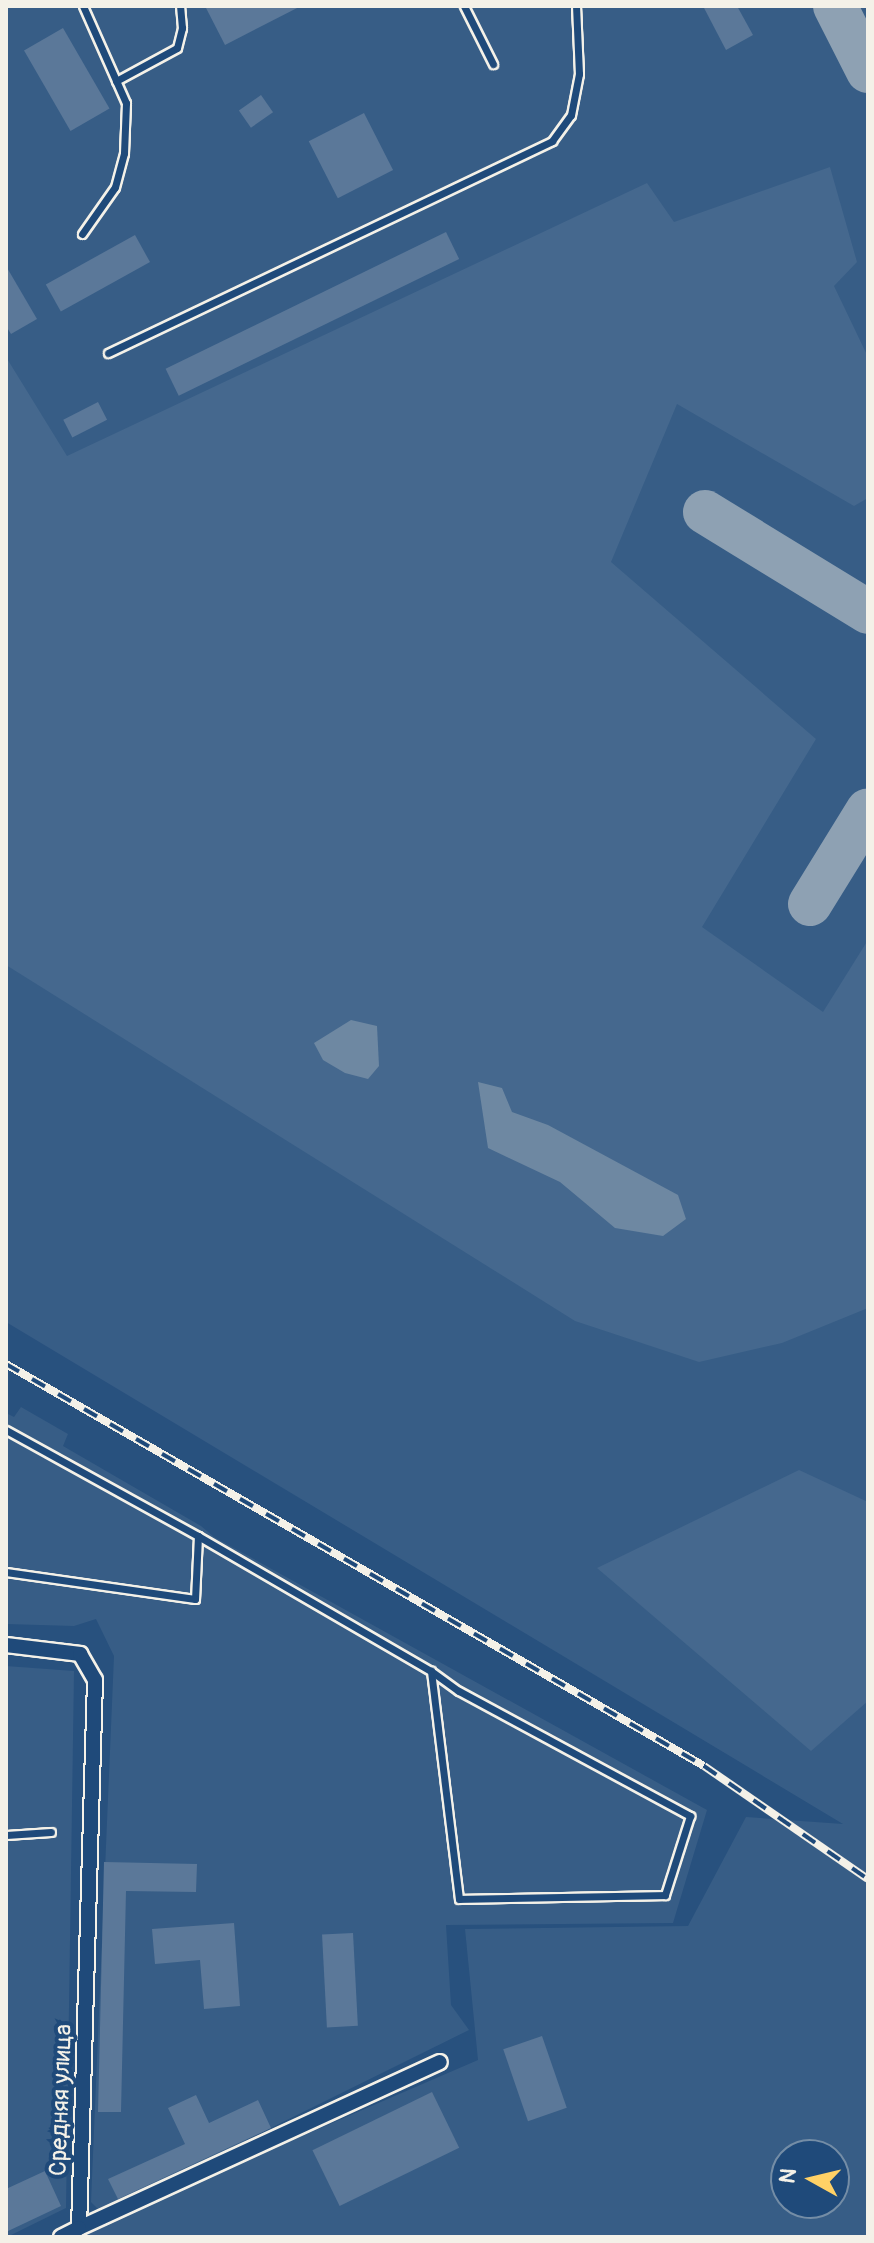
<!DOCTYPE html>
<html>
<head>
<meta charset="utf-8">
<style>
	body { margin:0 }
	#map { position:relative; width:874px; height:2243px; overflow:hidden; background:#28517e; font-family:Pangolin,sans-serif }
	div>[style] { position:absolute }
	.built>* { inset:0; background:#375d86 }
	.green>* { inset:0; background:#45688e }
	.water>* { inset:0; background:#6e88a2 }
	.taxiway>* { height:44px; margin:-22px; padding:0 22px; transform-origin:22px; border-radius:22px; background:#8ea1b3 }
	.building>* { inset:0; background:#5b7899; transform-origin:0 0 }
	.roads { filter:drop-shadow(2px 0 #f4f1e8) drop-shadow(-2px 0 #f4f1e8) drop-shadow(0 2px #f4f1e8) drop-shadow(0 -2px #f4f1e8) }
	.service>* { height:7px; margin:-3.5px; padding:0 3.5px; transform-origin:3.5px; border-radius:3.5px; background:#1f4a7a }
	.minor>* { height:14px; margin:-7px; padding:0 7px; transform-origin:7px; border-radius:7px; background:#1f4a7a }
	.rail>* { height:8px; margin-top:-4px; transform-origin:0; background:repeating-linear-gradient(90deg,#1f4a7a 0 15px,#f4f1e8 0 30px); box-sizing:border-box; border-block:2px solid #f4f1e8 }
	span { translate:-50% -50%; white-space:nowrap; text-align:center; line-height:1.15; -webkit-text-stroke:8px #1f4a7a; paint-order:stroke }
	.street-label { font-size:24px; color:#f4f1e8 }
	.frame { position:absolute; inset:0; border:8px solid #f4f1e8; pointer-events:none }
	.north { position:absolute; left:770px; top:2139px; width:80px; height:80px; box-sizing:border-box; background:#1f4a7a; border:2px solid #748da6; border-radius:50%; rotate:278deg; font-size:22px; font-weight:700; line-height:32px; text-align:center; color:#f4f1e8 }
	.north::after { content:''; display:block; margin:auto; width:28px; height:36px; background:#ffd166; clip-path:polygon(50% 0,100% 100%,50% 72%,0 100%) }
</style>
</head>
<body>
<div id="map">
	<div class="built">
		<i style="clip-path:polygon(evenodd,6px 6px,868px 6px,868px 2237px,68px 2237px,478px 2060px,465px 1929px,688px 1926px,746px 1817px,843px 1824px,6px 1322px,6px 6px,786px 2155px,834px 2155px,834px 2203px,786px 2203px,786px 2155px)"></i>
		<i style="clip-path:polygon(21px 1407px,68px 1434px,63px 1446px,201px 1526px,214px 1537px,707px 1810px,673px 1923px,446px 1925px,451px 2005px,469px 2030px,101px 2212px,91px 2202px,114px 1656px,96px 1619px,74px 1626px,6px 1624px,6px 1413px,14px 1417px)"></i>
		<i style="clip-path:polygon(6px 1666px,74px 1671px,66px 2208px,7px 2237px)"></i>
	</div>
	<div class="green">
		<i style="clip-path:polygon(830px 167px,857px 262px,834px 286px,868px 357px,868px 498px,854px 506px,677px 404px,611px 562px,816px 739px,702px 927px,823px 1012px,868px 940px,868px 1308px,782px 1343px,699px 1362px,575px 1321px,6px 965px,6px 357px,67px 456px,647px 183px,674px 222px)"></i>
		<i style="clip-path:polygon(799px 1470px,868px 1502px,868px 1701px,811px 1751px,597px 1568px)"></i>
	</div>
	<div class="water">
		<i style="clip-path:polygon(351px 1020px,377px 1026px,379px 1066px,368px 1079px,345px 1073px,323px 1060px,314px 1043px)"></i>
		<i style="clip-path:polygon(478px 1082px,502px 1088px,512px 1112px,548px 1125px,678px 1195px,686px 1219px,663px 1236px,615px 1228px,560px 1182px,488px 1148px)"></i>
	</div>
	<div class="taxiway">
		<i style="left:835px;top:6px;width:73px;rotate:63.1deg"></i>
		<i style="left:705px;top:512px;width:191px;rotate:31.5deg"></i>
		<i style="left:810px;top:904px;width:110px;rotate:-58.3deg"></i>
	</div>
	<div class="building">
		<i style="clip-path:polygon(205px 6px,301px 6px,225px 45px)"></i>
		<i style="clip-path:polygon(703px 6px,737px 6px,753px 35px,726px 50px)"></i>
		<i style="left:63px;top:28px;width:93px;height:45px;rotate:60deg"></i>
		<i style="left:261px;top:95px;width:21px;height:27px;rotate:55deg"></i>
		<i style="left:364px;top:113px;width:64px;height:62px;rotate:63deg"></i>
		<i style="left:446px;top:232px;width:30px;height:312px;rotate:64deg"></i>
		<i style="left:135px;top:235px;width:31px;height:102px;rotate:61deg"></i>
		<i style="clip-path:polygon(6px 266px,37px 319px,11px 334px,6px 326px)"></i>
		<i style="left:98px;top:402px;width:20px;height:39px;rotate:63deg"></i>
		<i style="clip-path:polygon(104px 1862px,197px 1864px,196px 1892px,126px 1891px,121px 2112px,98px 2112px)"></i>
		<i style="clip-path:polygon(234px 1923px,240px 2006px,204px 2009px,200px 1960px,155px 1964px,152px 1929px)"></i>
		<i style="left:353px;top:1933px;width:93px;height:31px;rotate:87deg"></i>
		<i style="left:542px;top:2036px;width:76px;height:41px;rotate:71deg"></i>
		<i style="left:432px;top:2092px;width:62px;height:133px;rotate:64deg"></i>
		<i style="clip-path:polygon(196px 2095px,209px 2123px,258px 2100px,271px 2128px,118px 2199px,108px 2179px,185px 2144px,168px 2108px)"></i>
		<i style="clip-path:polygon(45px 2171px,61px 2206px,6px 2232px,6px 2189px)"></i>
	</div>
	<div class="roads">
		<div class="service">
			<i style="left:464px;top:6px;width:65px;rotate:63.4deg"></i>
			<i style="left:116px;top:81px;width:69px;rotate:-28.4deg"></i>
			<i style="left:177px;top:48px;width:21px;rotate:-76deg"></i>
			<i style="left:182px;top:28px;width:22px;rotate:-95deg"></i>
			<i style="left:82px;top:234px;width:57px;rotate:-54.9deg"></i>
			<i style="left:115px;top:187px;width:35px;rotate:-75deg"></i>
			<i style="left:124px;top:153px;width:50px;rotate:-87.7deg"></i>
			<i style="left:126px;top:103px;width:106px;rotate:-113.9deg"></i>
			<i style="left:108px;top:353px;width:492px;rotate:-25.5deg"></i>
			<i style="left:552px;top:141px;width:32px;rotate:-54deg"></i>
			<i style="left:571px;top:115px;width:42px;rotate:-79deg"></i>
			<i style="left:579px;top:74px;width:68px;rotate:-92.5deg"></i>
			<i style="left:6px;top:1430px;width:219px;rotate:28.9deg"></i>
			<i style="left:198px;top:1536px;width:63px;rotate:92.7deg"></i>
			<i style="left:195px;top:1599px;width:191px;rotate:-171.9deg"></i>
			<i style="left:198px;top:1536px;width:269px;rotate:30.1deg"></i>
			<i style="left:431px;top:1671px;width:34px;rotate:36deg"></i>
			<i style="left:459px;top:1691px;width:263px;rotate:28.4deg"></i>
			<i style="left:690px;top:1816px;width:83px;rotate:107.6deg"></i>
			<i style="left:665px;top:1895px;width:206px;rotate:178.9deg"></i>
			<i style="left:459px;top:1899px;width:230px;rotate:-97deg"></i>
			<i style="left:6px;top:1835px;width:45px;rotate:-3.8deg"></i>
		</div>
		<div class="minor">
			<i style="left:6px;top:1645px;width:75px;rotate:6.9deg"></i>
			<i style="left:80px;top:1654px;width:30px;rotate:60deg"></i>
			<i style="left:95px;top:1680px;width:548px;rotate:91.67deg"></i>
			<i style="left:79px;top:2228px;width:397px;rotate:-24.7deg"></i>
			<i style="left:61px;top:2237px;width:20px;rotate:-27deg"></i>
		</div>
	</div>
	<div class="rail">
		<i style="left:6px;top:1364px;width:805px;rotate:29.94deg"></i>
		<i style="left:704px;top:1766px;width:199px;rotate:34.6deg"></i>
	</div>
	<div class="street-label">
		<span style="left:61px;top:2100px;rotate:-88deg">Средняя улица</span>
	</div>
	<div class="frame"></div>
	<div class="north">N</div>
</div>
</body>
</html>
